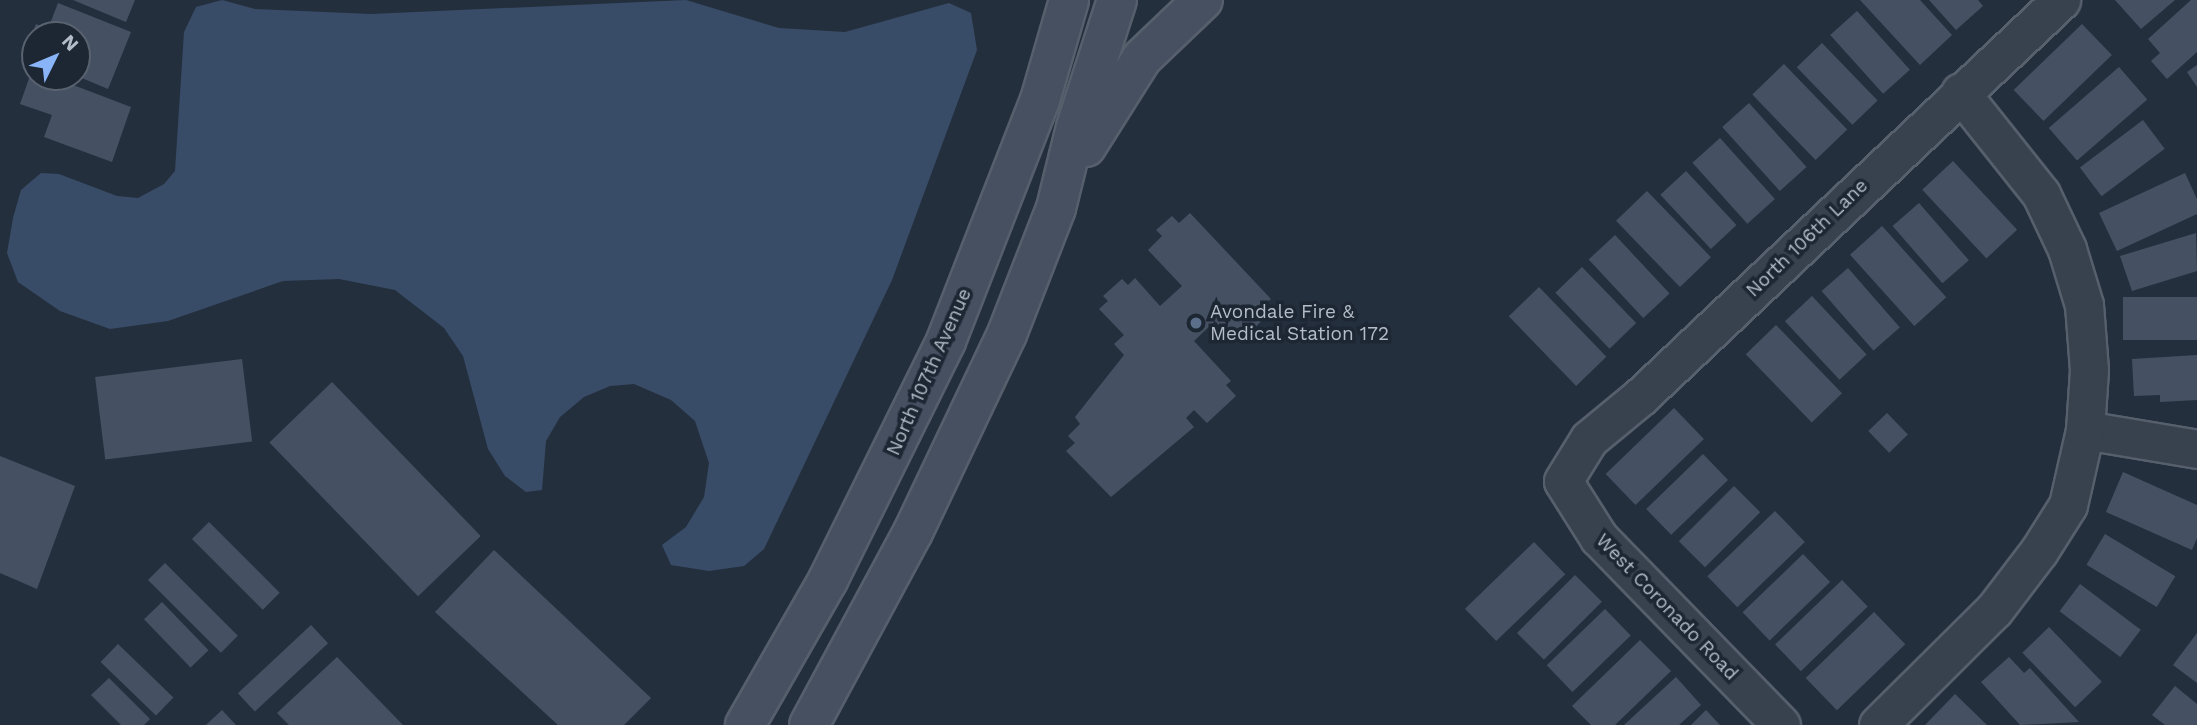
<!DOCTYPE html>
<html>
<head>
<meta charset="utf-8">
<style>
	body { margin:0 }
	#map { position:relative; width:2197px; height:725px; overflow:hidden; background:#242f3e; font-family:"Work Sans",sans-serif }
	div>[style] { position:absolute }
	.water>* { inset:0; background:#394c67 }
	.building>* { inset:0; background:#455162; transform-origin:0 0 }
	.roads { filter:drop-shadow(2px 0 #565f6c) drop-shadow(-2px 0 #565f6c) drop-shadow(0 2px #565f6c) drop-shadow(0 -2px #565f6c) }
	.street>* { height:37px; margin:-18.5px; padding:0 18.5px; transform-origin:18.5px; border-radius:18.5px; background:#38414e }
	.secondary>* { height:38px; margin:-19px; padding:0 19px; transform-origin:19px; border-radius:19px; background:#465061 }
	.dots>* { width:19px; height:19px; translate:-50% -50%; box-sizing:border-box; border:4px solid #1d2633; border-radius:50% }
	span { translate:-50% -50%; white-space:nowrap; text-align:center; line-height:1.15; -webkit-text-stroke:7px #1d2633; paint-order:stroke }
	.street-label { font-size:19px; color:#b4bcc9 }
	.poi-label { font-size:19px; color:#b4bcc9 }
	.left { translate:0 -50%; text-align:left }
	.north { position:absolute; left:21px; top:21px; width:70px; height:70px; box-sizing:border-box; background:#1d2633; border:2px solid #59626f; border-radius:50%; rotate:47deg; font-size:19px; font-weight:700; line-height:28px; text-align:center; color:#b4bcc9 }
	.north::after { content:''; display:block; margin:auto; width:24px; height:32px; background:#8ab4f8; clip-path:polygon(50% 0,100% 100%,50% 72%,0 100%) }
</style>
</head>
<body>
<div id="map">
	<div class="water">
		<i style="clip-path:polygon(222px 0,255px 9px,371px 14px,686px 0,779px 28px,845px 32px,949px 3px,971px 13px,977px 50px,892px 280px,764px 549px,744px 566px,709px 571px,671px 565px,662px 545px,686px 527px,704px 497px,709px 463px,695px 421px,671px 400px,634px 384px,610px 386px,584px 397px,560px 417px,546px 441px,542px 490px,526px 492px,505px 476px,488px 449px,463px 356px,444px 328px,395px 290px,339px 279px,283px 281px,168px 321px,110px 329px,60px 311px,18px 282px,7px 253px,13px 218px,21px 190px,41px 173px,59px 174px,117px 196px,138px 198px,164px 184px,175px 171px,184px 32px,196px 7px)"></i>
	</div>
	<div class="building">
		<i style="clip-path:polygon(73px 0,135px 0,126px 22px)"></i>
		<i style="clip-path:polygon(1860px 0,1920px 0,1952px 35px,1920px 65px)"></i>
		<i style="clip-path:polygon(1929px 0,1978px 0,1983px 6px,1956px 30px)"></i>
		<i style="clip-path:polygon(2115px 0,2175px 0,2141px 29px)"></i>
		<i style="clip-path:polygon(2191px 0,2197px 0,2197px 52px,2167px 79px,2151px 61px,2160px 53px,2148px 39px)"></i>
		<i style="clip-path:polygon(58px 3px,131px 32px,108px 89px,77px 76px,77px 35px,35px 35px,35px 59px,24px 55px,36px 24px,48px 29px)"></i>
		<i style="left:1857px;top:11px;width:79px;height:36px;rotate:48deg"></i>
		<i style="left:2082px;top:24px;width:43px;height:95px;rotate:46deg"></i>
		<i style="left:1822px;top:43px;width:80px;height:35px;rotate:46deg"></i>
		<i style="left:1784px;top:64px;width:91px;height:44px;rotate:46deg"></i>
		<i style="clip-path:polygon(2197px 65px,2197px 87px,2187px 72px)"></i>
		<i style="left:2119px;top:67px;width:43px;height:93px;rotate:49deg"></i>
		<i style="clip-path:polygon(32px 70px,35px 77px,52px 77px,131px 107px,112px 162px,44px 137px,52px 115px,20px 104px)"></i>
		<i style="left:1749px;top:103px;width:86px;height:36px;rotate:48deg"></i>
		<i style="left:2143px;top:120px;width:36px;height:79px;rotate:53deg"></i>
		<i style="left:1720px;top:138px;width:82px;height:37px;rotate:48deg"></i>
		<i style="left:1953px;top:161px;width:94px;height:42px;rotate:47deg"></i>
		<i style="left:1686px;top:171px;width:74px;height:35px;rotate:47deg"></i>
		<i style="clip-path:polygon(2185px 173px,2197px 199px,2197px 214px,2117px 251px,2099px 213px)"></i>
		<i style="left:1647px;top:191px;width:92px;height:43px;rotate:46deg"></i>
		<i style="left:1919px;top:203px;width:76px;height:35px;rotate:49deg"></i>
		<i style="clip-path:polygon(1190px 213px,1271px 299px,1260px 309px,1267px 316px,1251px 331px,1245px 325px,1231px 338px,1215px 321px,1194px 341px,1231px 381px,1226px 385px,1236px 396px,1207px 423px,1194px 410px,1186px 418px,1194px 427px,1111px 497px,1066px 451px,1075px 443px,1068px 436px,1080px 424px,1075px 417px,1124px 355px,1114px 344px,1124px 335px,1099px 309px,1108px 301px,1103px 296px,1122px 279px,1128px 285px,1135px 278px,1160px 306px,1182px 286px,1148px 250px,1162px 236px,1156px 230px,1172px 216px,1179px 223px)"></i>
		<i style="left:1882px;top:226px;width:96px;height:43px;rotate:48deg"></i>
		<i style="clip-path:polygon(2196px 233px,2197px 271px,2132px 291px,2120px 256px)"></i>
		<i style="left:1615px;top:235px;width:80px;height:36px;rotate:47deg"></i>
		<i style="left:1582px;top:267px;width:78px;height:37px;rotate:46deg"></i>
		<i style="left:1848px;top:268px;width:79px;height:35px;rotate:49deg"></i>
		<i style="left:1539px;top:287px;width:97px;height:42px;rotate:46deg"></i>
		<i style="left:1812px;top:296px;width:80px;height:37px;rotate:47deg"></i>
		<i style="left:2197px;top:297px;width:43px;height:74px;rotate:90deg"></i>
		<i style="left:1776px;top:325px;width:95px;height:42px;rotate:46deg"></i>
		<i style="clip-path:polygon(2197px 355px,2197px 400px,2160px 402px,2160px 395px,2134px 396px,2132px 359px)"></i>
		<i style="left:242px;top:359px;width:83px;height:148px;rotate:83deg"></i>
		<i style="left:332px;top:382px;width:214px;height:87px;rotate:46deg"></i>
		<i style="left:1674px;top:408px;width:43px;height:95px;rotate:46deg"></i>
		<i style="left:1887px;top:413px;width:30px;height:26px;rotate:46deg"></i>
		<i style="left:1703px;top:454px;width:36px;height:79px;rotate:46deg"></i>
		<i style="clip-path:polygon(0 456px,75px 486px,37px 589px,0 573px)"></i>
		<i style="clip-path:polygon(2123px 472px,2197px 505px,2197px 538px,2192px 550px,2106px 512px)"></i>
		<i style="left:1734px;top:486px;width:37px;height:78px;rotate:45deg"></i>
		<i style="left:1775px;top:511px;width:43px;height:94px;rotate:46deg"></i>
		<i style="left:209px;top:522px;width:100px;height:24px;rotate:45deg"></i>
		<i style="left:2105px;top:534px;width:82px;height:36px;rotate:31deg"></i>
		<i style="left:1534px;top:542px;width:45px;height:96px;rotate:46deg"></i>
		<i style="clip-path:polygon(494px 550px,651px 698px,624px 725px,558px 725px,435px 612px)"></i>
		<i style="left:1803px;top:554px;width:39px;height:84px;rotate:46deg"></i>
		<i style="left:165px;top:563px;width:103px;height:24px;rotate:45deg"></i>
		<i style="left:1575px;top:575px;width:38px;height:82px;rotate:45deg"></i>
		<i style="left:1842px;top:580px;width:37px;height:93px;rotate:46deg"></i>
		<i style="left:2080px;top:584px;width:76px;height:34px;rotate:37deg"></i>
		<i style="left:162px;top:602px;width:67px;height:25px;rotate:46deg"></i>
		<i style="left:1605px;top:609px;width:37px;height:81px;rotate:46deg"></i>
		<i style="left:1874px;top:612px;width:45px;height:95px;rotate:46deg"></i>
		<i style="left:311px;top:625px;width:25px;height:100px;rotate:47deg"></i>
		<i style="left:2049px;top:627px;width:76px;height:37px;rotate:46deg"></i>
		<i style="clip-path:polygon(2197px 633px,2197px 683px,2173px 665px)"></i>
		<i style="clip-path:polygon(1640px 640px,1671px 671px,1615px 725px,1591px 725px,1572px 706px)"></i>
		<i style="left:118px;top:644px;width:77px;height:25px;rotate:44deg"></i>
		<i style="clip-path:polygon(337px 657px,403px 725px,289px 725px,277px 713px)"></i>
		<i style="clip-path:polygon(2009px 657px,2024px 673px,2030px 668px,2079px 722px,2020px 725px,1981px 682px)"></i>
		<i style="clip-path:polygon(1676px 677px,1701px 705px,1679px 725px,1624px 725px)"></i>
		<i style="clip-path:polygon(109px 678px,150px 719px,144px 725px,121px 725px,91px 695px)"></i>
		<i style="clip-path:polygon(2175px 686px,2197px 704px,2197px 725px,2165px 725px,2152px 715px)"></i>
		<i style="clip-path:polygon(1955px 694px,1987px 725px,1925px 725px)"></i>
		<i style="clip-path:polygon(222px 710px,236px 725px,206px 725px)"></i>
		<i style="clip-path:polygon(1706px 710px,1720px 725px,1691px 725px)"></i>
	</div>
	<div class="roads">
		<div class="street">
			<i style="left:2085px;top:430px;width:114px;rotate:9.6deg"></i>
			<i style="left:1781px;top:725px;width:261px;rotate:-134.2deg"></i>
			<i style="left:1599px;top:538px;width:67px;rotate:-122.3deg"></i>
			<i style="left:1563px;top:481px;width:49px;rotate:-58.2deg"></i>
			<i style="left:1589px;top:439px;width:66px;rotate:-39.5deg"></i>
			<i style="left:1640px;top:397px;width:579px;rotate:-43.32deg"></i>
			<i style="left:1878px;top:725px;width:163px;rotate:-44.8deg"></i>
			<i style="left:1994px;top:610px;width:74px;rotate:-52.7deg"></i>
			<i style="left:2039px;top:551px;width:54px;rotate:-57.8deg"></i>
			<i style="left:2068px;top:505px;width:77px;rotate:-77.2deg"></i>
			<i style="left:2085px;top:430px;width:60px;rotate:-86.2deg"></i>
			<i style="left:2089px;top:370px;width:65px;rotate:-94.4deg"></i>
			<i style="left:2084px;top:305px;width:59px;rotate:-106.9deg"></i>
			<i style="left:2067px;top:249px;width:61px;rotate:-115.3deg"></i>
			<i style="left:2041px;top:194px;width:130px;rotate:-128.5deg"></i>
		</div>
		<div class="secondary">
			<i style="left:1086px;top:147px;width:105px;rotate:-57.8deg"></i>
			<i style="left:1142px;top:58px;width:84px;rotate:-43.6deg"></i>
			<i style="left:745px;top:725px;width:167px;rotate:-60.2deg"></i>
			<i style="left:828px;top:580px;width:267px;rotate:-63.7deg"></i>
			<i style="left:946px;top:341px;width:259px;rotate:-68.7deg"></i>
			<i style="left:1040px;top:100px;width:104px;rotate:-73.8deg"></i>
			<i style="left:809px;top:725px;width:219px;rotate:-61.7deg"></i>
			<i style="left:913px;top:532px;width:219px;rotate:-64.6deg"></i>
			<i style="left:1007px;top:334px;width:135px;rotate:-68.7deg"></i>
			<i style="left:1056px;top:208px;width:83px;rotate:-76.1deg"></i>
			<i style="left:1076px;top:127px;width:133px;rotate:-72.1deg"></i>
		</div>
	</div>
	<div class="dots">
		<i style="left:1196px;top:323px;background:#5c6f8a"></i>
	</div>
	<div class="street-label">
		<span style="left:1807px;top:238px;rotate:-44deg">North 106th Lane</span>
		<span style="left:929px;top:372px;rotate:-66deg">North 107th Avenue</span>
		<span style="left:1667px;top:607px;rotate:46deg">West Coronado Road</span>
	</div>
	<div class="poi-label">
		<span class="left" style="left:1210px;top:323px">Avondale Fire &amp;<br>Medical Station 172</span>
	</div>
	<div class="north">N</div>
</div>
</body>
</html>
